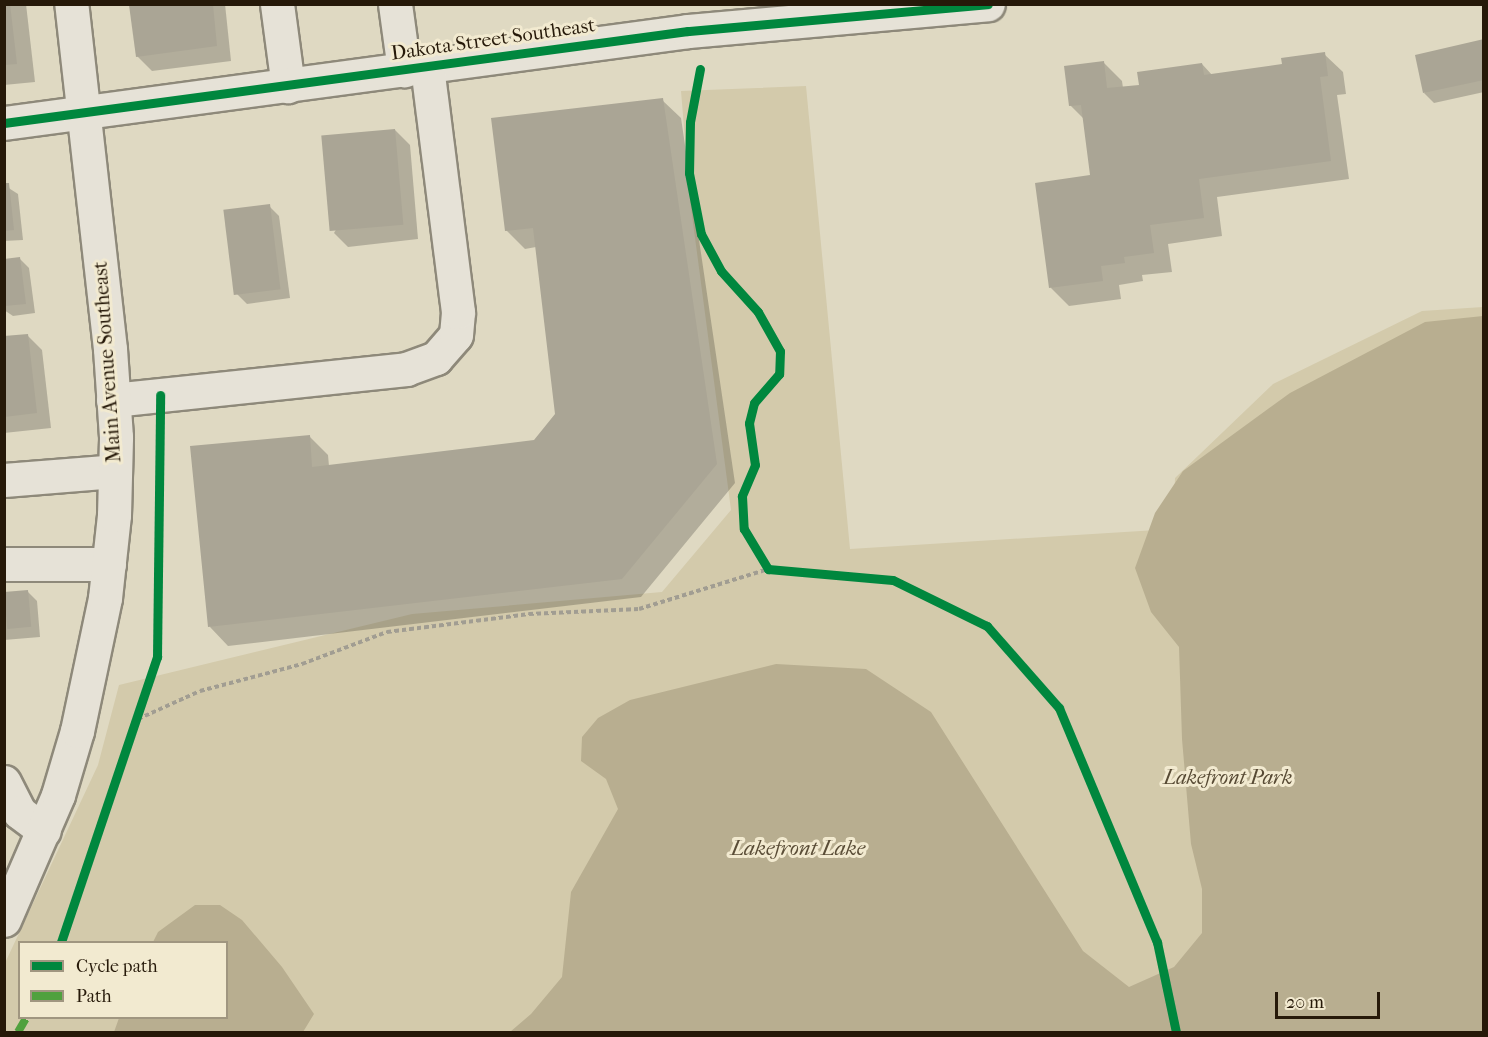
<!DOCTYPE html>
<html>
<head>
<meta charset="utf-8">
<style>
	body { margin:0 }
	#map { position:relative; width:1488px; height:1037px; overflow:hidden; background:#dfd9c2; font-family:"IM FELL French Canon",serif }
	div>[style] { position:absolute }
	.green>* { inset:0; background:#d3caab }
	.water>* { inset:0; background:#b8ae90 }
	.shadow>* { inset:0; background:#0003 }
	.building>* { inset:0; background:#aaa595; transform-origin:0 0 }
	.path>* { height:4px; margin-top:-2px; transform-origin:0; background:repeating-linear-gradient(90deg,#a19d92 0 4.5px,transparent 0 7.5px) }
	.roads { filter:drop-shadow(2px 0 #8e897a) drop-shadow(-2px 0 #8e897a) drop-shadow(0 2px #8e897a) drop-shadow(0 -2px #8e897a) }
	.minor>* { height:33px; margin:-16.5px; padding:0 16.5px; transform-origin:16.5px; border-radius:16.5px; background:#e6e2d7 }
	.quiet>* { height:8px; margin-top:-4px; transform-origin:0; background:repeating-linear-gradient(90deg,#50a13e 0 15px,transparent 0 23px) }
	.cycleway>* { height:9px; margin:-4.5px; padding:0 4.5px; transform-origin:4.5px; border-radius:4.5px; background:#00873e }
	span { translate:-50% -50%; white-space:nowrap; text-align:center; line-height:1.15; -webkit-text-stroke:6px #f2ead0; paint-order:stroke }
	.street-label { font-size:20px; color:#261909 }
	.park-label { font-size:20px; color:#574a34; font-style:italic }
	.water-label { font-size:21px; color:#5a4d37; font-style:italic }
	.frame { position:absolute; inset:0; border:6px solid #261909; pointer-events:none }
	.legend { position:absolute; left:18px; top:941px; width:210px; height:78px; box-sizing:border-box; background:#f2ead0; border:2px solid #a09680; margin:0; padding:8px 10px; list-style:none; font-size:18px; color:#261909 }
	.legend li { display:flex; align-items:center; gap:12px; height:30px }
	.legend b { width:30px; border:2px solid #a09680 }
	.scale { position:absolute; left:1275px; top:992px; width:105px; height:27px; box-sizing:border-box; border:3px solid #261909; border-top:0; padding-left:8px; font-size:18px; line-height:21px; white-space:nowrap; color:#261909; -webkit-text-stroke:4px #f2ead0; paint-order:stroke }
</style>
</head>
<body>
<div id="map">
	<div class="green">
		<i style="clip-path:polygon(evenodd,806px 86px,850px 549px,1173px 529px,1175px 478px,1273px 384px,1422px 311px,1483px 307px,1483px 1032px,5px 1032px,5px 963px,98px 765px,119px 685px,412px 614px,662px 592px,731px 510px,690px 200px,681px 91px,806px 86px,20px 942px,226px 942px,226px 1018px,20px 1018px,20px 942px)"></i>
	</div>
	<div class="water">
		<i style="clip-path:polygon(1483px 316px,1483px 1032px,510px 1032px,531px 1014px,562px 977px,571px 892px,618px 809px,606px 779px,581px 761px,582px 737px,598px 718px,630px 700px,776px 664px,866px 669px,931px 712px,1083px 951px,1129px 987px,1174px 967px,1202px 933px,1202px 889px,1191px 844px,1182px 739px,1179px 647px,1151px 612px,1135px 568px,1155px 513px,1183px 471px,1290px 393px,1425px 322px)"></i>
		<i style="clip-path:polygon(195px 905px,220px 905px,242px 920px,282px 967px,314px 1014px,303px 1032px,114px 1032px,119px 1018px,226px 1018px,226px 942px,153px 942px,158px 932px)"></i>
	</div>
	<div class="shadow">
		<i style="clip-path:polygon(4px 4px,26px 4px,35px 82px,4px 85px)"></i>
		<i style="clip-path:polygon(131px 4px,225px 4px,231px 61px,152px 71px,137px 56px)"></i>
		<i style="clip-path:polygon(1484px 41px,1484px 92px,1434px 103px,1424px 93px)"></i>
		<i style="clip-path:polygon(1324px 54px,1343px 72px,1346px 94px,1337px 95px,1349px 179px,1217px 197px,1222px 236px,1168px 244px,1172px 272px,1142px 275px,1143px 281px,1119px 285px,1121px 299px,1069px 306px,1051px 288px,1092px 176px,1084px 119px,1070px 105px,1103px 62px,1122px 81px,1123px 88px,1141px 86px,1202px 64px,1213px 76px,1284px 66px)"></i>
		<i style="clip-path:polygon(662px 100px,681px 118px,735px 483px,641px 597px,228px 646px,210px 627px,309px 436px,328px 455px,329px 466px,535px 441px,556px 415px,536px 247px,525px 249px,506px 230px)"></i>
		<i style="clip-path:polygon(395px 130px,410px 145px,418px 239px,348px 247px,334px 233px)"></i>
		<i style="clip-path:polygon(4px 185px,18px 194px,23px 240px,4px 241px)"></i>
		<i style="clip-path:polygon(269px 206px,279px 216px,290px 298px,247px 304px,237px 294px)"></i>
		<i style="clip-path:polygon(19px 258px,29px 268px,35px 313px,13px 316px,4px 310px,4px 260px)"></i>
		<i style="clip-path:polygon(27px 335px,42px 350px,51px 428px,4px 433px,4px 338px)"></i>
		<i style="clip-path:polygon(27px 591px,37px 601px,40px 637px,4px 640px,4px 594px)"></i>
	</div>
	<div class="building">
		<i style="clip-path:polygon(4px 4px,10px 4px,17px 64px,4px 65px)"></i>
		<i style="clip-path:polygon(129px 5px,213px 5px,217px 46px,136px 57px)"></i>
		<i style="clip-path:polygon(1484px 39px,1484px 80px,1423px 93px,1415px 55px)"></i>
		<i style="clip-path:polygon(1325px 52px,1328px 76px,1320px 77px,1331px 161px,1199px 179px,1204px 218px,1150px 225px,1154px 253px,1124px 257px,1125px 263px,1101px 266px,1103px 281px,1049px 288px,1035px 183px,1090px 175px,1081px 105px,1069px 106px,1064px 66px,1104px 61px,1107px 88px,1139px 85px,1137px 72px,1202px 63px,1204px 75px,1282px 64px,1281px 58px)"></i>
		<i style="clip-path:polygon(663px 98px,717px 464px,622px 579px,208px 627px,190px 446px,310px 435px,312px 467px,534px 440px,555px 414px,533px 228px,505px 231px,491px 118px)"></i>
		<i style="left:395px;top:129px;width:96px;height:74px;rotate:85deg"></i>
		<i style="clip-path:polygon(4px 183px,9px 183px,14px 230px,4px 231px)"></i>
		<i style="left:270px;top:204px;width:86px;height:47px;rotate:83deg"></i>
		<i style="clip-path:polygon(20px 257px,26px 304px,4px 306px,4px 259px)"></i>
		<i style="clip-path:polygon(28px 334px,37px 413px,4px 417px,4px 336px)"></i>
		<i style="left:28px;top:590px;width:37px;height:24px;rotate:85deg"></i>
	</div>
	<div class="path">
		<i style="left:700px;top:69px;width:54px;rotate:100.7deg"></i>
		<i style="left:690px;top:122px;width:51px;rotate:91.1deg"></i>
		<i style="left:689px;top:173px;width:62px;rotate:78.9deg"></i>
		<i style="left:701px;top:234px;width:42px;rotate:61.6deg"></i>
		<i style="left:721px;top:271px;width:55px;rotate:47.9deg"></i>
		<i style="left:758px;top:312px;width:45px;rotate:60.6deg"></i>
		<i style="left:780px;top:351px;width:23px;rotate:92deg"></i>
		<i style="left:779px;top:374px;width:38px;rotate:131deg"></i>
		<i style="left:754px;top:403px;width:21px;rotate:104deg"></i>
		<i style="left:749px;top:423px;width:42px;rotate:81.9deg"></i>
		<i style="left:755px;top:465px;width:34px;rotate:113deg"></i>
		<i style="left:742px;top:496px;width:33px;rotate:87deg"></i>
		<i style="left:744px;top:529px;width:47px;rotate:59deg"></i>
		<i style="left:768px;top:569px;width:125px;rotate:5deg"></i>
		<i style="left:893px;top:580px;width:105px;rotate:26.1deg"></i>
		<i style="left:987px;top:626px;width:109px;rotate:48.7deg"></i>
		<i style="left:1059px;top:708px;width:254px;rotate:67.3deg"></i>
		<i style="left:138px;top:719px;width:68px;rotate:-24.3deg"></i>
		<i style="left:200px;top:691px;width:106px;rotate:-14.8deg"></i>
		<i style="left:302px;top:664px;width:91px;rotate:-20.6deg"></i>
		<i style="left:387px;top:632px;width:143px;rotate:-7.2deg"></i>
		<i style="left:529px;top:614px;width:110px;rotate:-2.6deg"></i>
		<i style="left:639px;top:609px;width:135px;rotate:-17.2deg"></i>
	</div>
	<div class="roads">
		<div class="minor">
			<i style="left:277px;top:4px;width:83px;rotate:82.4deg"></i>
			<i style="left:395px;top:4px;width:67px;rotate:82.2deg"></i>
			<i style="left:4px;top:123px;width:690px;rotate:-7.66deg"></i>
			<i style="left:688px;top:31px;width:301px;rotate:-5.1deg"></i>
			<i style="left:113px;top:400px;width:295px;rotate:-6deg"></i>
			<i style="left:406px;top:369px;width:32px;rotate:-20deg"></i>
			<i style="left:436px;top:358px;width:30px;rotate:-49deg"></i>
			<i style="left:456px;top:335px;width:23px;rotate:-85deg"></i>
			<i style="left:458px;top:312px;width:248px;rotate:-97.2deg"></i>
			<i style="left:4px;top:480px;width:111px;rotate:-4.6deg"></i>
			<i style="left:4px;top:564px;width:105px"></i>
			<i style="left:4px;top:782px;width:34px;rotate:63deg"></i>
			<i style="left:19px;top:812px;width:31px;rotate:37deg"></i>
			<i style="left:4px;top:920px;width:136px;rotate:-66.6deg"></i>
			<i style="left:58px;top:795px;width:67px;rotate:-73.5deg"></i>
			<i style="left:77px;top:731px;width:136px;rotate:-78.1deg"></i>
			<i style="left:105px;top:598px;width:83px;rotate:-83.8deg"></i>
			<i style="left:114px;top:515px;width:78px;rotate:-88.5deg"></i>
			<i style="left:116px;top:437px;width:88px;rotate:-93.9deg"></i>
			<i style="left:110px;top:349px;width:347px;rotate:-96.4deg"></i>
		</div>
	</div>
	<div class="quiet">
		<i style="left:18px;top:1032px;width:16px;rotate:-60deg"></i>
	</div>
	<div class="cycleway">
		<i style="left:700px;top:69px;width:54px;rotate:100.7deg"></i>
		<i style="left:690px;top:122px;width:51px;rotate:91.1deg"></i>
		<i style="left:689px;top:173px;width:62px;rotate:78.9deg"></i>
		<i style="left:701px;top:234px;width:42px;rotate:61.6deg"></i>
		<i style="left:721px;top:271px;width:55px;rotate:47.9deg"></i>
		<i style="left:758px;top:312px;width:45px;rotate:60.6deg"></i>
		<i style="left:780px;top:351px;width:23px;rotate:92deg"></i>
		<i style="left:779px;top:374px;width:38px;rotate:131deg"></i>
		<i style="left:754px;top:403px;width:21px;rotate:104deg"></i>
		<i style="left:749px;top:423px;width:42px;rotate:81.9deg"></i>
		<i style="left:755px;top:465px;width:34px;rotate:113deg"></i>
		<i style="left:742px;top:496px;width:33px;rotate:87deg"></i>
		<i style="left:744px;top:529px;width:47px;rotate:59deg"></i>
		<i style="left:768px;top:569px;width:125px;rotate:5deg"></i>
		<i style="left:893px;top:580px;width:105px;rotate:26.1deg"></i>
		<i style="left:987px;top:626px;width:109px;rotate:48.7deg"></i>
		<i style="left:1059px;top:708px;width:254px;rotate:67.3deg"></i>
		<i style="left:1157px;top:942px;width:92px;rotate:78.1deg"></i>
		<i style="left:4px;top:123px;width:690px;rotate:-7.66deg"></i>
		<i style="left:688px;top:31px;width:301px;rotate:-5.1deg"></i>
		<i style="left:61px;top:942px;width:301px;rotate:-71.4deg"></i>
		<i style="left:157px;top:657px;width:262px;rotate:-89.3deg"></i>
	</div>
	<div class="street-label">
		<span style="left:493px;top:39px;rotate:-8deg">Dakota Street Southeast</span>
		<span style="left:107px;top:362px;rotate:-94deg">Main Avenue Southeast</span>
	</div>
	<div class="park-label">
		<span style="left:1228px;top:777px">Lakefront Park</span>
	</div>
	<div class="water-label">
		<span style="left:798px;top:848px">Lakefront Lake</span>
	</div>
	<div class="frame"></div>
	<ul class="legend">
	<li><b style="height:8px;background:#00873e"></b>Cycle path</li>
	<li><b style="height:8px;background:#50a13e"></b>Path</li>
	</ul>
	<div class="scale">20 m</div>
</div>
</body>
</html>
